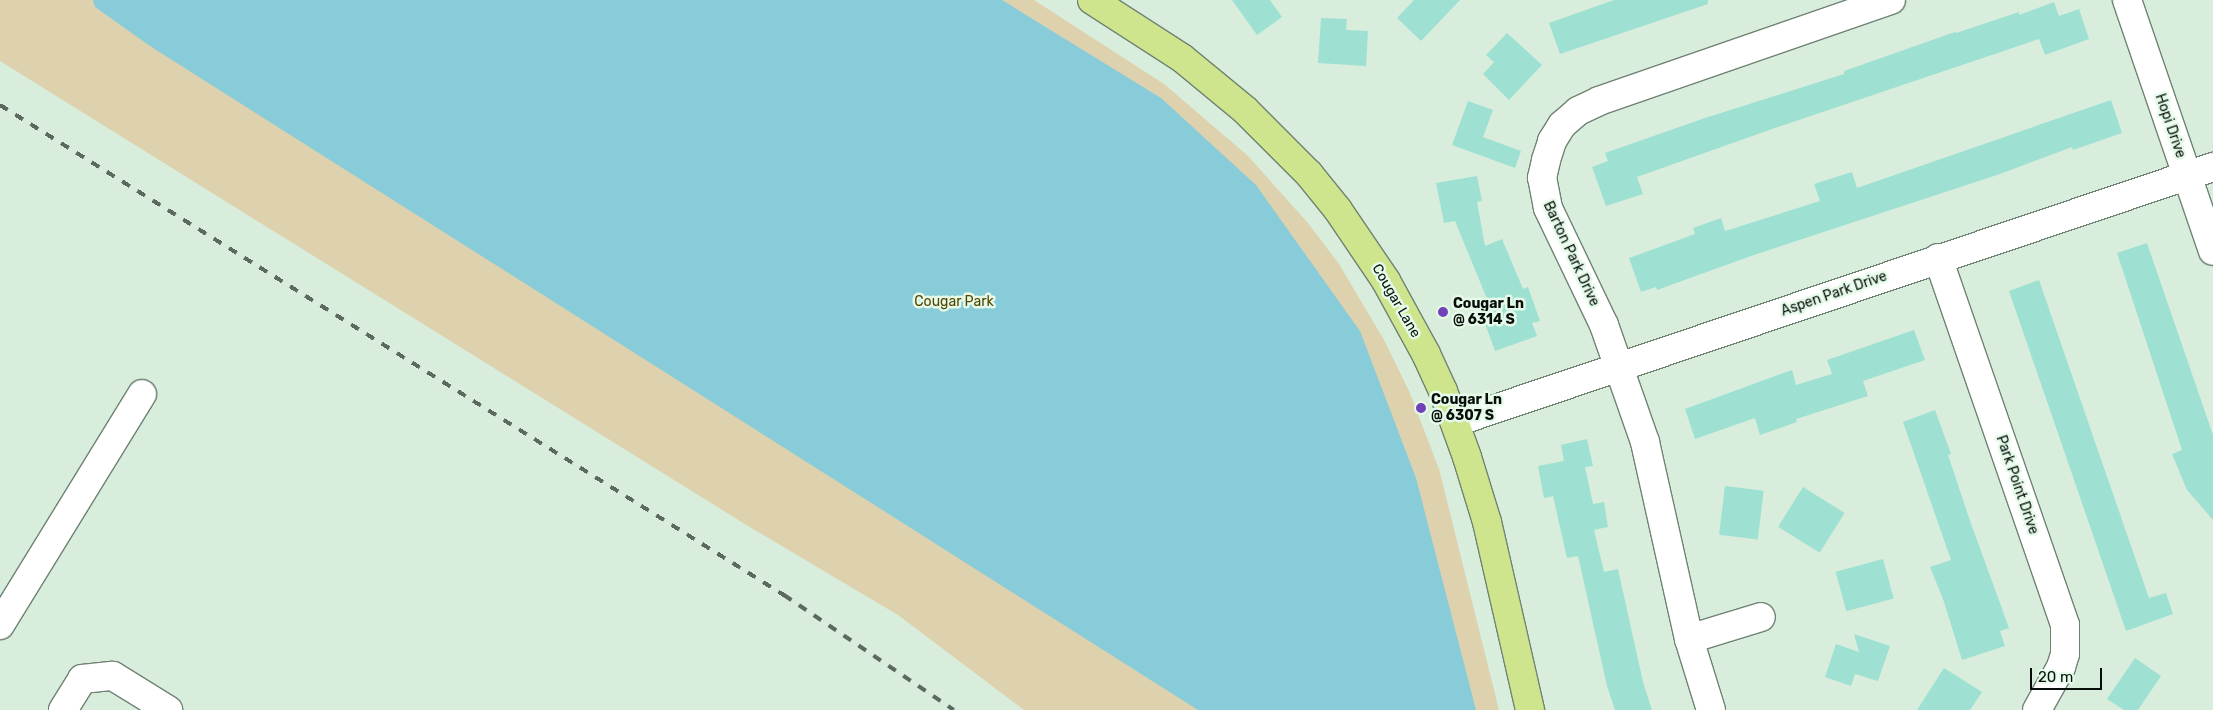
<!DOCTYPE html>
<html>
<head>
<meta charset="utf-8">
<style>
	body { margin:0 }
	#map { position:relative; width:2213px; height:710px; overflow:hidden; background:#d8eddc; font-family:Rubik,sans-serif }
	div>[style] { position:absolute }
	.green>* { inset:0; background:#ddd2ad }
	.water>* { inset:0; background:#89ccd9 }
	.building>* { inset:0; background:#9ee1d3; transform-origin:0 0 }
	.roads { filter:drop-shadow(1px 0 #6f8373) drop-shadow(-1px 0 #6f8373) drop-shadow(0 1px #6f8373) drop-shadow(0 -1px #6f8373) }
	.minor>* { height:28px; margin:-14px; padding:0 14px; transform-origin:14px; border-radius:14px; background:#fff }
	.major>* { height:28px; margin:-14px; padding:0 14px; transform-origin:14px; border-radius:14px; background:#cfe58d }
	.rail>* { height:4px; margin-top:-2px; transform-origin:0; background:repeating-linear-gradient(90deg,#5c695f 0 9px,transparent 0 18px) }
	.dots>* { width:14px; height:14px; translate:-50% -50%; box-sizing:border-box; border:2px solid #e5fae9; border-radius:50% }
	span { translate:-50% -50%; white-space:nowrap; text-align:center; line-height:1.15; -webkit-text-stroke:5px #e5fae9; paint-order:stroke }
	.street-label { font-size:14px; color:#080f0a }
	.park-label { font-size:14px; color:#544502 }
	.poi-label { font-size:14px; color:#080f0a; font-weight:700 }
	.left { translate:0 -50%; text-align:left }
	.scale { position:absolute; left:2030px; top:668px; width:72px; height:22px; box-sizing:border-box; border:2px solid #080f0a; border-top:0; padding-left:6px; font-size:15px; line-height:18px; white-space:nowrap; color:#080f0a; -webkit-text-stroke:4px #e5fae9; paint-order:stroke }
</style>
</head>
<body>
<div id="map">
	<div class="green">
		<i style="clip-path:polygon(0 0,1034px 0,1164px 84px,1247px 155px,1308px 223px,1339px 264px,1384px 340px,1409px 391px,1439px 469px,1499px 710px,1024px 710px,898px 615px,748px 526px,0 61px)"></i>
	</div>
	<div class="water">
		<i style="clip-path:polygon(93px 0,1002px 0,1161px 98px,1256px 185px,1360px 331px,1416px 478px,1476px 710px,1198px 710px,150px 46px,95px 7px)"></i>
	</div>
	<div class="building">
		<i style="clip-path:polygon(1232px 0,1270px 0,1282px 17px,1257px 35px)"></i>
		<i style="clip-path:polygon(1414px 0,1460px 0,1421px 41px,1397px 18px)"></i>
		<i style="clip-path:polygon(1614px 0,1708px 0,1708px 4px,1560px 54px,1549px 23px)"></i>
		<i style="clip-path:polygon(2054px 2px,2059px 16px,2079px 9px,2089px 39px,2045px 55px,2039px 39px,1772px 129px,1637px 177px,1643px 194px,1606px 206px,1592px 167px,1608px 161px,1605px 153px,1702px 119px,1844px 74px,1844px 71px,1955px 32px,1956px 33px,2019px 12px,2019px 15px)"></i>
		<i style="clip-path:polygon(1321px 18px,1347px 19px,1346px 30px,1368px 31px,1366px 66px,1318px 63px)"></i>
		<i style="clip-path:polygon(1507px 33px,1542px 65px,1509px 100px,1483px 74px,1494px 62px,1486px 55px)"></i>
		<i style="clip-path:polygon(2111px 100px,2122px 133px,2073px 150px,2072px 147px,1997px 175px,1751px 256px,1657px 290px,1656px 287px,1641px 292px,1629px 258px,1695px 234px,1693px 228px,1721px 218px,1725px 231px,1820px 201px,1814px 184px,1852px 172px,1857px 188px)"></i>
		<i style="clip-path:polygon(1468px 101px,1493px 110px,1483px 137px,1521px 151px,1515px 168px,1452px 145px)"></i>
		<i style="clip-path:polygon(1477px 176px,1482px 201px,1477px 202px,1485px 246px,1502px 239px,1523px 289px,1528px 287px,1540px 321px,1532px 323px,1537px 336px,1495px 351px,1482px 315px,1492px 311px,1455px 221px,1444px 223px,1436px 183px)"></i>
		<i style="clip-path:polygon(2147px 243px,2213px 435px,2213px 520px,2187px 490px,2172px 454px,2182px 450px,2117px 253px)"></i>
		<i style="clip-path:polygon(2039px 280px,2149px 598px,2166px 593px,2173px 614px,2126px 631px,2009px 291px)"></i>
		<i style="clip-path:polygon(1914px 330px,1925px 360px,1863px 381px,1868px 396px,1796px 419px,1797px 422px,1760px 435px,1755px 418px,1695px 439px,1685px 409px,1792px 370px,1796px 385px,1832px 374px,1827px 360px)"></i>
		<i style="clip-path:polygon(1935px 410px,1951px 454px,1948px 455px,1969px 518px,2009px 628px,2000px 631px,2005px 646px,1962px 660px,1943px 599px,1930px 567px,1951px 560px,1903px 422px)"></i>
		<i style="clip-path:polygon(1587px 439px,1593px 466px,1585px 467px,1593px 504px,1604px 502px,1608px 527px,1594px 530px,1604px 572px,1618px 569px,1643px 682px,1652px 710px,1615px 710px,1607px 686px,1578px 556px,1567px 558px,1553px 496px,1544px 498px,1538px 466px,1564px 461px,1561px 445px)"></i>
		<i style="left:1725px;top:486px;width:39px;height:49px;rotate:7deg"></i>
		<i style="left:1803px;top:487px;width:49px;height:47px;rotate:32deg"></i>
		<i style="left:1883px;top:559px;width:41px;height:49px;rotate:75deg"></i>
		<i style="clip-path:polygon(1854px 634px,1890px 646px,1878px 681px,1855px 674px,1851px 686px,1825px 677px,1836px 644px,1859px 652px)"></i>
		<i style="clip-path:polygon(2135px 658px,2161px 676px,2138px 710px,2124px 710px,2107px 699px)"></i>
		<i style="clip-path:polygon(1944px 668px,1982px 692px,1970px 710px,1917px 710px)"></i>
	</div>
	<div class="roads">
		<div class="minor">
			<i style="left:2127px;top:0;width:265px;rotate:71.1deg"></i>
			<i style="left:1938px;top:258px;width:388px;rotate:70.9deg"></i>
			<i style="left:2065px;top:625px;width:29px;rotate:90deg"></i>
			<i style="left:2065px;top:654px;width:14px;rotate:107deg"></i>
			<i style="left:2061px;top:667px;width:49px;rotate:119.2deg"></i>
			<i style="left:1456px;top:422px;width:799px;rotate:-18.62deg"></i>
			<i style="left:0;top:625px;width:271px;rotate:-58.4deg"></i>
			<i style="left:1689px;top:639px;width:75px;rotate:-17deg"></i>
			<i style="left:63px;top:710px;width:36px;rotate:-58deg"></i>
			<i style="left:82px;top:679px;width:31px;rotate:-6deg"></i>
			<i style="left:113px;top:676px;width:65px;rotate:31.7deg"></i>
			<i style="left:1711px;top:710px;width:74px;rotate:-107.2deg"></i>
			<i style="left:1689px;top:639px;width:202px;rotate:-102.6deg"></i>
			<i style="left:1645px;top:442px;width:124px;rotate:-109.3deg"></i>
			<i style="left:1604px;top:325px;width:130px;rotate:-115.6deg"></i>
			<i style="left:1548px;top:208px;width:31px;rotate:-101deg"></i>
			<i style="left:1542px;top:178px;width:18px;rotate:-77deg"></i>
			<i style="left:1546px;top:160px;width:20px;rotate:-72deg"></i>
			<i style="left:1552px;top:141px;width:19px;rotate:-58deg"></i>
			<i style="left:1562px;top:125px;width:21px;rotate:-41deg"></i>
			<i style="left:1578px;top:111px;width:23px;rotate:-25deg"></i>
			<i style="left:1599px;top:101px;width:309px;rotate:-19.1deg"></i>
		</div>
		<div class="major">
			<i style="left:1092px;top:0;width:107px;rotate:32.8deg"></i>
			<i style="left:1182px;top:58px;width:82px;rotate:39.5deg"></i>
			<i style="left:1245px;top:110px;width:91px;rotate:45deg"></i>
			<i style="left:1309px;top:174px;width:46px;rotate:51.1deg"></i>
			<i style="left:1338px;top:210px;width:86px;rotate:55.9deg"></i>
			<i style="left:1386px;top:281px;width:83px;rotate:61.3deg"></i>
			<i style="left:1426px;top:354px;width:41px;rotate:65.3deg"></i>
			<i style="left:1443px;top:391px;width:70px;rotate:70deg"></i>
			<i style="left:1467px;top:457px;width:68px;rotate:72.9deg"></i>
			<i style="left:1487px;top:522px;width:193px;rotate:77.1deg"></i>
		</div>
	</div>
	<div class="rail">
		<i style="left:0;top:105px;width:925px;rotate:32.01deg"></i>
		<i style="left:784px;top:595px;width:205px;rotate:34.1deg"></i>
	</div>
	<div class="dots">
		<i style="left:1443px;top:312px;background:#7041b9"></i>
		<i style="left:1421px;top:408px;background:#7041b9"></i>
	</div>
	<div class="street-label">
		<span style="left:2170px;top:126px;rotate:71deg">Hopi Drive</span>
		<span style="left:1571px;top:254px;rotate:65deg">Barton Park Drive</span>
		<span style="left:1834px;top:294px;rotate:-19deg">Aspen Park Drive</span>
		<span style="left:1396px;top:301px;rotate:60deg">Cougar Lane</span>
		<span style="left:2017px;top:485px;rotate:71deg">Park Point Drive</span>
	</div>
	<div class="park-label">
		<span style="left:954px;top:302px">Cougar Park</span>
	</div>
	<div class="poi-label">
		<span class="left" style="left:1453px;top:312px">Cougar Ln<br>@ 6314 S</span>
		<span class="left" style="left:1431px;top:408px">Cougar Ln<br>@ 6307 S</span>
	</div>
	<div class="scale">20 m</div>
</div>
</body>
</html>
